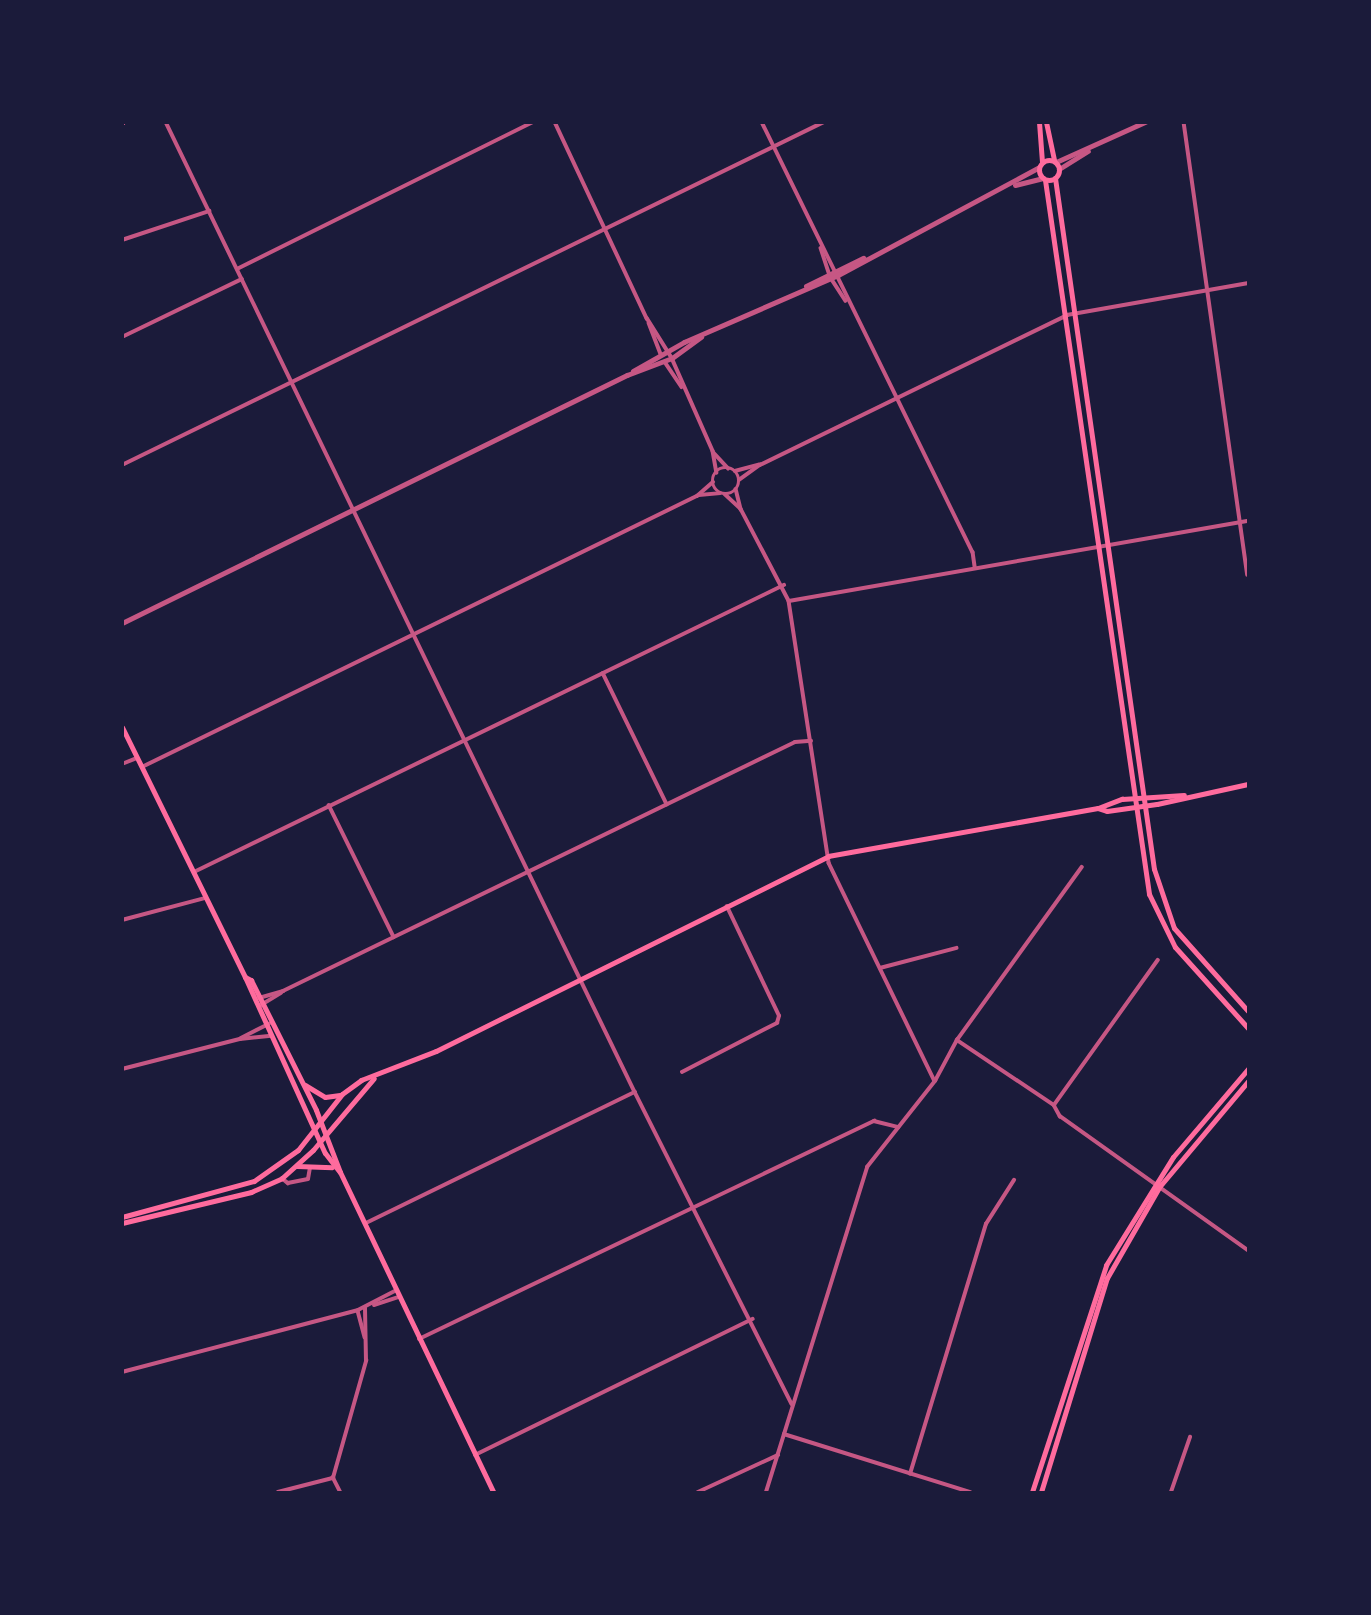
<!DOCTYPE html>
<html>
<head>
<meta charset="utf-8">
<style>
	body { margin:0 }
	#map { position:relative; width:1371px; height:1615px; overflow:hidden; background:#1b1b3a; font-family:Cabin,sans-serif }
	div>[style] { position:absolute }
	.minor>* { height:3.5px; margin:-1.75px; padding:0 1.75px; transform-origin:1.75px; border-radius:1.75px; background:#c65784 }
	.minor>.ring { margin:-1.75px; padding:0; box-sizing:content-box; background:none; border:3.5px solid #c65784; border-radius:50% }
	.tertiary>* { height:5px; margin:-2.5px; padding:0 2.5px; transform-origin:2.5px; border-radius:2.5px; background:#c65784 }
	.secondary>* { height:5px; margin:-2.5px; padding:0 2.5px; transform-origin:2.5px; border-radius:2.5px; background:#ff6b9d }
	.secondary>.ring { margin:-2.5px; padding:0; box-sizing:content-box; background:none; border:5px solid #ff6b9d; border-radius:50% }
	.primary>* { height:6px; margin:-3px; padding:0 3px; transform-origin:3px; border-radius:3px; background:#ff6b9d }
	span { translate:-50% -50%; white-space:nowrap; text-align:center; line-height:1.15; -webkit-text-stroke:7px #1b1b3a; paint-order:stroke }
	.frame { position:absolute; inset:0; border:124px solid #1b1b3a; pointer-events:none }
</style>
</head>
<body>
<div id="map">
	<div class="minor">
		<i style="left:166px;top:122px;width:1077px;rotate:64.2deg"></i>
		<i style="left:635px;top:1092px;width:349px;rotate:63.3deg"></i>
		<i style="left:555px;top:122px;width:217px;rotate:64.9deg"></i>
		<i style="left:647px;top:318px;width:47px;rotate:58deg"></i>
		<i style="left:672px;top:358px;width:102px;rotate:66.2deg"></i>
		<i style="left:713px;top:451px;width:22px;rotate:80deg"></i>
		<i style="left:762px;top:122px;width:479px;rotate:63.9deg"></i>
		<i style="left:973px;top:552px;width:15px;rotate:82deg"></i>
		<i style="left:1184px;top:122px;width:457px;rotate:82deg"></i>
		<i style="left:122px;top:240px;width:92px;rotate:-18.4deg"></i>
		<i style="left:821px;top:248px;width:32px;rotate:72deg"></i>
		<i style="left:831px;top:278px;width:27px;rotate:57deg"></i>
		<i style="left:237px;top:269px;width:330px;rotate:-26.4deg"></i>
		<i style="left:649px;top:323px;width:34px;rotate:69deg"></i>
		<i style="left:122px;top:337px;width:133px;rotate:-25.8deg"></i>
		<i style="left:665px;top:362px;width:30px;rotate:56deg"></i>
		<i style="left:714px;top:453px;width:21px;rotate:47deg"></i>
		<i style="left:122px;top:465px;width:781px;rotate:-26.04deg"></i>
		<i class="ring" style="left:713px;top:468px;width:22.5px;height:22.5px"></i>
		<i style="left:735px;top:471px;width:24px;rotate:-15deg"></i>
		<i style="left:739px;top:480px;width:26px;rotate:-36deg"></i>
		<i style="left:760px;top:465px;width:342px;rotate:-26deg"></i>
		<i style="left:1067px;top:315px;width:184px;rotate:-10deg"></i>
		<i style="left:736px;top:489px;width:21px;rotate:76deg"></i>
		<i style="left:741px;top:509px;width:104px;rotate:62.4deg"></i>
		<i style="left:789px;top:601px;width:265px;rotate:81.3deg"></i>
		<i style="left:829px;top:863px;width:242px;rotate:64.1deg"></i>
		<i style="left:725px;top:494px;width:21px;rotate:43deg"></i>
		<i style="left:699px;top:495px;width:21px;rotate:-5deg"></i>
		<i style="left:789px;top:601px;width:466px;rotate:-9.9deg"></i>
		<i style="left:603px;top:673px;width:146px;rotate:64deg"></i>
		<i style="left:122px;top:764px;width:16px;rotate:-22deg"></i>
		<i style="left:142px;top:767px;width:618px;rotate:-26.03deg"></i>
		<i style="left:697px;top:496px;width:21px;rotate:-41deg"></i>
		<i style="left:329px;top:805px;width:147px;rotate:63.8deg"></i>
		<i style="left:194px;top:872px;width:656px;rotate:-25.94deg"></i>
		<i style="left:122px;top:920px;width:86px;rotate:-14.8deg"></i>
		<i style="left:880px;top:968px;width:79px;rotate:-14.7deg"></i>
		<i style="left:259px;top:998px;width:25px;rotate:-16deg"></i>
		<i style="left:283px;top:991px;width:569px;rotate:-25.93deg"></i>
		<i style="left:795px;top:742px;width:16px;rotate:-4deg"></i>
		<i style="left:261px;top:1005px;width:23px;rotate:-31deg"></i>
		<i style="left:241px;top:1038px;width:31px;rotate:-27deg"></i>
		<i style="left:957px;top:1040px;width:117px;rotate:33.8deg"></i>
		<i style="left:1054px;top:1105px;width:13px;rotate:61deg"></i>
		<i style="left:1060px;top:1116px;width:231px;rotate:35.5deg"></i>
		<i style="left:122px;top:1069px;width:122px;rotate:-14.3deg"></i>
		<i style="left:240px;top:1039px;width:31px;rotate:-6deg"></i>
		<i style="left:682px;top:1072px;width:107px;rotate:-27.3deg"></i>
		<i style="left:777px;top:1023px;width:7px;rotate:-74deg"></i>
		<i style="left:779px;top:1016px;width:121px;rotate:-115.5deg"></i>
		<i style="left:1054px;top:1105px;width:178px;rotate:-54.4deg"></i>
		<i style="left:282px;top:1178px;width:8px;rotate:40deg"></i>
		<i style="left:288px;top:1183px;width:20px;rotate:-11deg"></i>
		<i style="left:308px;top:1179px;width:11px;rotate:-80deg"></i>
		<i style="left:366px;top:1223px;width:299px;rotate:-26deg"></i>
		<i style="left:374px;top:1305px;width:25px;rotate:-18deg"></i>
		<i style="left:358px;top:1311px;width:27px;rotate:75deg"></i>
		<i style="left:419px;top:1339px;width:505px;rotate:-25.6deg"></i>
		<i style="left:874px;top:1121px;width:25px;rotate:14deg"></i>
		<i style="left:122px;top:1372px;width:244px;rotate:-14.7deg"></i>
		<i style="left:358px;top:1310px;width:42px;rotate:-27.2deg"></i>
		<i style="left:784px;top:1434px;width:195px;rotate:17.3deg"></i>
		<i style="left:475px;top:1455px;width:309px;rotate:-26.1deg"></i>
		<i style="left:910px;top:1474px;width:261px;rotate:-73.1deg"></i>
		<i style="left:986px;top:1224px;width:52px;rotate:-57.5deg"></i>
		<i style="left:278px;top:1492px;width:57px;rotate:-14.3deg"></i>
		<i style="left:340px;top:1492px;width:16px;rotate:-117deg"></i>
		<i style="left:333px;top:1478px;width:122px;rotate:-74.2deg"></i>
		<i style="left:366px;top:1361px;width:53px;rotate:-91.1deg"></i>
		<i style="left:698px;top:1492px;width:88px;rotate:-24.8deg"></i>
		<i style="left:766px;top:1492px;width:340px;rotate:-72.7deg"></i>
		<i style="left:867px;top:1167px;width:110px;rotate:-51.7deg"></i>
		<i style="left:935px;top:1081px;width:47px;rotate:-61.8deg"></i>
		<i style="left:957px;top:1040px;width:213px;rotate:-54.2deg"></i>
		<i style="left:1171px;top:1492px;width:58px;rotate:-70.9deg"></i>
	</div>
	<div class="tertiary">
		<i style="left:1056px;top:162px;width:98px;rotate:-24.2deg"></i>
		<i style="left:1059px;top:169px;width:34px;rotate:-32deg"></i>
		<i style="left:1015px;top:185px;width:29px;rotate:-14deg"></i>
		<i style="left:806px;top:286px;width:64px;rotate:-26.2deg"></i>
		<i style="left:633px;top:371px;width:59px;rotate:-29.6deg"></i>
		<i style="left:684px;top:342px;width:168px;rotate:-23.5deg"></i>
		<i style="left:838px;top:275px;width:228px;rotate:-28.2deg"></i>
		<i style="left:122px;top:623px;width:563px;rotate:-26.16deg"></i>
		<i style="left:627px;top:375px;width:48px;rotate:-20.7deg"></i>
		<i style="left:672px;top:358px;width:36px;rotate:-36deg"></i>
	</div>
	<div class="secondary">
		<i style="left:1039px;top:122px;width:40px;rotate:85.7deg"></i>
		<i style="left:1046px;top:122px;width:39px;rotate:78deg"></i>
		<i class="ring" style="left:1039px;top:160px;width:15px;height:15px"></i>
		<i style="left:1055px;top:178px;width:698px;rotate:81.85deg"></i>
		<i style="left:1154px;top:869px;width:62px;rotate:71.3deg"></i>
		<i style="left:1174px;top:928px;width:111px;rotate:48.3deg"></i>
		<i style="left:1045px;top:180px;width:722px;rotate:81.71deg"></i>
		<i style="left:1149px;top:894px;width:59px;rotate:63.9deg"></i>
		<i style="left:1175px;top:947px;width:109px;rotate:48deg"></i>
		<i style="left:122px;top:727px;width:279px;rotate:63.8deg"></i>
		<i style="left:245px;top:977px;width:193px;rotate:65.6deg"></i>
		<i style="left:325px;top:1153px;width:24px;rotate:52deg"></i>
		<i style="left:1098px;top:808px;width:9px;rotate:18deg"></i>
		<i style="left:1107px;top:811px;width:50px;rotate:-8deg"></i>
		<i style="left:1157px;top:804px;width:93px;rotate:-12.4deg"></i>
		<i style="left:245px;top:977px;width:7px;rotate:27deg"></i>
		<i style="left:251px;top:980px;width:145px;rotate:63.4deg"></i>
		<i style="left:316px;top:1110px;width:66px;rotate:68.8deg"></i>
		<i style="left:340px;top:1172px;width:355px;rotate:64.4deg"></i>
		<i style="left:305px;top:1085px;width:23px;rotate:31deg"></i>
		<i style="left:325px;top:1097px;width:15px;rotate:-8deg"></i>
		<i style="left:297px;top:1166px;width:35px;rotate:2deg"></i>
		<i style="left:122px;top:1217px;width:137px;rotate:-15.3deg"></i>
		<i style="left:254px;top:1181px;width:54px;rotate:-35.2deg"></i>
		<i style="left:298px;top:1150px;width:71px;rotate:-51.8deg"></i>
		<i style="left:342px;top:1094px;width:24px;rotate:-36deg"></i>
		<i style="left:361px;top:1080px;width:80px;rotate:-21.1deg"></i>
		<i style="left:436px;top:1051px;width:438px;rotate:-26.4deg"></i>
		<i style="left:828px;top:856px;width:274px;rotate:-10.1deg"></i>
		<i style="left:1098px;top:808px;width:26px;rotate:-21deg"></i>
		<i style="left:1122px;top:799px;width:62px;rotate:-3.7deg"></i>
		<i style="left:122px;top:1223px;width:133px;rotate:-13.5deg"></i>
		<i style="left:251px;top:1192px;width:34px;rotate:-24deg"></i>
		<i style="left:282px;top:1178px;width:42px;rotate:-42.1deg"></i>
		<i style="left:313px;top:1150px;width:94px;rotate:-49.7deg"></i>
		<i style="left:1032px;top:1492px;width:239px;rotate:-71.9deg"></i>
		<i style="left:1106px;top:1265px;width:127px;rotate:-58.2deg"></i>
		<i style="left:1173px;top:1157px;width:116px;rotate:-49.6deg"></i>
		<i style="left:1041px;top:1492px;width:224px;rotate:-72.9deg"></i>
		<i style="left:1107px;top:1278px;width:106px;rotate:-60.1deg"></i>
		<i style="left:1160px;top:1186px;width:137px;rotate:-50deg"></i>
	</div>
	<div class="primary">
		<i style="left:122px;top:123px;width:1px;rotate:-45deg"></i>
	</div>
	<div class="frame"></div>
</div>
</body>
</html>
